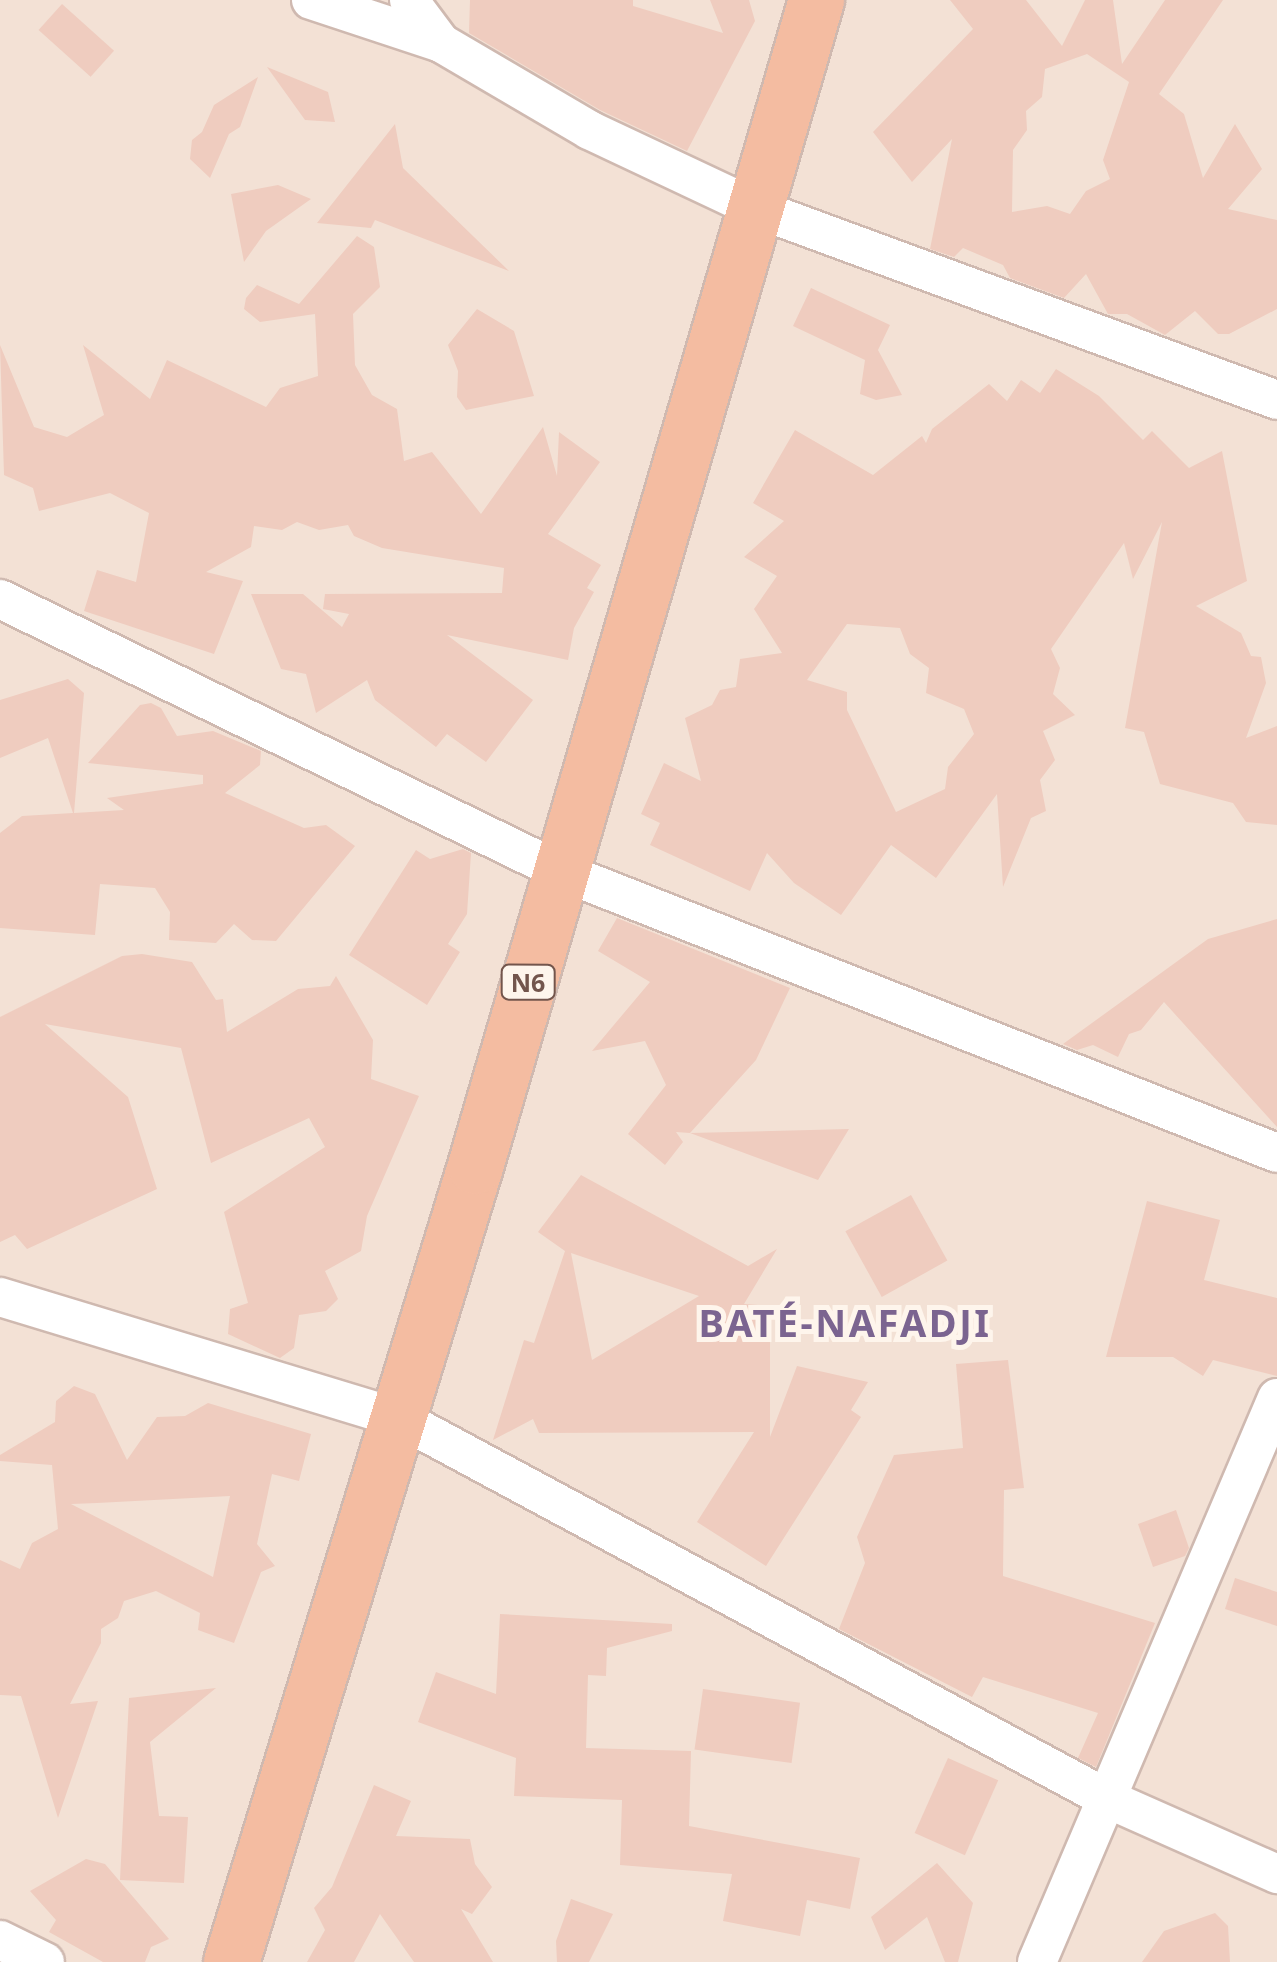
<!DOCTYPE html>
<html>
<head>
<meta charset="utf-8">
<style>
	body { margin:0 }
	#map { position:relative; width:1277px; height:1962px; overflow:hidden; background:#fbf0e6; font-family:"Noto Sans",sans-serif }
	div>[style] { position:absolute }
	.residential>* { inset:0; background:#f3e1d5; transform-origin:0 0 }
	.building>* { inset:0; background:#efccbf; transform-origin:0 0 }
	.roads { filter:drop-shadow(2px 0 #cfb9b0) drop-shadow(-2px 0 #cfb9b0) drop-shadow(0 2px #cfb9b0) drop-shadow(0 -2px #cfb9b0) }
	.minor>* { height:38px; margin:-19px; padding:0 19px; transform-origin:19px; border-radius:19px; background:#fff }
	.trunk>* { height:55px; margin:-27.5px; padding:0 27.5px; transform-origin:27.5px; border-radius:27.5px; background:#f4bca1 }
	span { translate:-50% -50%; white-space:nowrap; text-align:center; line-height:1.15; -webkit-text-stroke:10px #fef5ec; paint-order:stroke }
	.shield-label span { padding:2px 8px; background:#fef5ec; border:2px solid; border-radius:8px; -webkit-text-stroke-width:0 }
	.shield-label { font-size:25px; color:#73554c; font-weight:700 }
	.district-label { font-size:38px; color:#7b6490; font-weight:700; letter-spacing:2.5px }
</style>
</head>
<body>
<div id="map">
	<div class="residential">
		<i style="left:0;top:0;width:1277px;height:1962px"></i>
	</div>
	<div class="building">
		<i style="clip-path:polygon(470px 0,633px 0,633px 6px,723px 33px,710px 0,749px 0,755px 21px,687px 151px,600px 110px,469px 33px)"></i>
		<i style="clip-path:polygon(evenodd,950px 0,1026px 0,1062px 46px,1085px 0,1113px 0,1122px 64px,1165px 0,1223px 0,1159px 94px,1184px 114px,1203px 178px,1235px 124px,1262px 169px,1228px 209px,1277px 220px,1277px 309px,1229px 334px,1218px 334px,1195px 311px,1165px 335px,1127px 314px,1108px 314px,1086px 274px,1064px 298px,1010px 278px,1003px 265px,963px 248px,954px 257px,930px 249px,952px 139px,912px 182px,873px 132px,973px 29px,950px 0,1087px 54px,1129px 82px,1103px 160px,1110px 179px,1086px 191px,1070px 214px,1047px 206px,1012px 212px,1013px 150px,1027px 130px,1026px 111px,1042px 97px,1045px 69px,1087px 54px)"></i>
		<i style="left:62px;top:4px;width:70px;height:35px;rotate:42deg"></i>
		<i style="clip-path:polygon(267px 67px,328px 92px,335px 122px,305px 120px)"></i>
		<i style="clip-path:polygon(258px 77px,240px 127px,229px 134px,210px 178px,190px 159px,192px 140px,202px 132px,214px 105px)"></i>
		<i style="clip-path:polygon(395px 124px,403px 168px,509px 271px,375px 220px,371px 228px,317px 223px)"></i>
		<i style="clip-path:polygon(278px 185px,311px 199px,266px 231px,244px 262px,231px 194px)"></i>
		<i style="clip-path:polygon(357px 236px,374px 247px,380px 287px,353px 314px,355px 365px,372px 395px,397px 409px,404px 461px,432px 452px,481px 514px,543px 427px,557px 476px,559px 432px,600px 462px,548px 534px,601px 565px,587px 588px,594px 592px,574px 628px,568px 660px,447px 635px,533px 700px,486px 762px,447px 734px,436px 747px,375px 700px,367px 680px,316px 713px,306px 674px,281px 669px,251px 594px,303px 594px,342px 627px,349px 614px,323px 609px,325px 594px,502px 593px,504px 568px,382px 548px,354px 536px,348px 525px,319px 530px,297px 522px,282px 530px,254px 526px,251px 547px,206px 572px,243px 581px,214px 654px,84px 611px,97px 570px,136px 582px,149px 513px,110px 493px,39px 511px,33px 488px,4px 475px,0 345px,34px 427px,67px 437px,104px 415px,83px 345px,150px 399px,167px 360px,266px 407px,280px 388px,318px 376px,315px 314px,260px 322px,244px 309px,246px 298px,257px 285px,299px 304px)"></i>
		<i style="clip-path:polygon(811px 288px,890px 325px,878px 350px,902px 395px,876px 400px,860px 394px,865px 360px,793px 326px)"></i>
		<i style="clip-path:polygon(477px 309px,514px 331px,534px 396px,466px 410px,457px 397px,458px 371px,448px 345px)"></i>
		<i style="clip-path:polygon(evenodd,1056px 369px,1099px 396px,1143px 440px,1152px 431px,1189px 468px,1222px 451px,1247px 581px,1196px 606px,1241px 633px,1251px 656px,1261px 657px,1266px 683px,1246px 738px,1277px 726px,1277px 825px,1246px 822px,1233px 803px,1160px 784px,1144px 732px,1125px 728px,1162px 522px,1133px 579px,1124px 543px,1051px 649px,1060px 668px,1053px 694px,1075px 715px,1043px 731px,1055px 760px,1040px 780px,1046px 811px,1031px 818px,1003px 887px,997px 794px,936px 878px,891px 845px,841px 915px,794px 883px,767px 853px,750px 891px,650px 845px,660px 823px,641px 814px,664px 763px,701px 781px,685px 718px,712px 705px,720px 690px,736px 687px,740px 659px,782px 653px,754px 609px,777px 576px,744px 557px,784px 521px,753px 503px,795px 430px,873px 475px,922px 436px,926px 443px,932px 429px,989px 384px,1007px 401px,1021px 380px,1040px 393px,1056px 369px,847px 624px,900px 628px,910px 654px,929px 668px,926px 693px,964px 709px,974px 734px,948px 767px,945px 789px,896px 812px,847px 710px,847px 692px,807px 680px,847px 624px)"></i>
		<i style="clip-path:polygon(68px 679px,84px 693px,74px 813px,124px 810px,107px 798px,203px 784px,203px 775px,88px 763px,140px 705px,151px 703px,161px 708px,177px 736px,213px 731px,261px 751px,260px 765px,225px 793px,304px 828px,326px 825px,355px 846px,276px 941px,252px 940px,234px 924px,216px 943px,169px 940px,170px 912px,155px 888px,100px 884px,95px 935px,0 928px,0 833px,22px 816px,73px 813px,48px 738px,0 758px,0 700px)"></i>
		<i style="clip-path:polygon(463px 849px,471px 853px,467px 914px,448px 944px,460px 952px,427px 1005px,349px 955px,416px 850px,430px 859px)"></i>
		<i style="clip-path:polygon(617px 918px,790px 988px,756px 1060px,690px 1133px,849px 1129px,818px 1180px,690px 1133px,676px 1132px,683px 1142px,665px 1165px,628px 1134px,666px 1085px,645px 1041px,592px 1051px,650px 982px,598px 951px)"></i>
		<i style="clip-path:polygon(1277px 919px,1277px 1127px,1164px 1002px,1141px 1030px,1129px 1034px,1118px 1057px,1093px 1045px,1077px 1050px,1063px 1044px,1208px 939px)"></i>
		<i style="clip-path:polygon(142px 954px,192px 962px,216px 1000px,223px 999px,227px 1032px,298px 989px,330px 986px,336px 976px,373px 1040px,371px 1079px,419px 1096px,367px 1216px,361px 1251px,325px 1271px,338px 1299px,326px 1311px,299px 1315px,294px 1348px,280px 1358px,228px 1334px,230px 1309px,248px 1303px,224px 1212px,325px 1147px,309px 1118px,211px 1163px,181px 1048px,45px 1024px,128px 1097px,157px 1189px,27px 1249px,15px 1235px,0 1242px,0 1017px,122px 956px)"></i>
		<i style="clip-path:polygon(evenodd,581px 1175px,748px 1266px,777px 1249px,744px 1304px,770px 1306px,770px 1437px,797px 1366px,868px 1382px,851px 1410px,861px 1417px,766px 1566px,697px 1522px,754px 1432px,539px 1433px,533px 1419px,493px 1440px,524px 1340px,534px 1343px,565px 1251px,538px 1232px,581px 1175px,571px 1253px,699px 1296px,592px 1360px,571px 1253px)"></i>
		<i style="left:911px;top:1195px;width:75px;height:75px;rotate:61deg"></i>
		<i style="clip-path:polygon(1147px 1201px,1220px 1220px,1204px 1280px,1277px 1298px,1277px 1376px,1213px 1360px,1203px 1376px,1173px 1357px,1106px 1357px)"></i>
		<i style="clip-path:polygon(1008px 1360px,1024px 1488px,1004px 1490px,1003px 1576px,1155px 1623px,1096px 1767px,1078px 1758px,1098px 1713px,983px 1677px,972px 1697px,839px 1629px,865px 1563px,857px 1537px,894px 1455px,963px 1448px,956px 1364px)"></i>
		<i style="clip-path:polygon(evenodd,74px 1386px,95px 1394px,127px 1460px,157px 1417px,185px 1416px,208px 1403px,311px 1434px,299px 1481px,272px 1474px,257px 1544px,275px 1566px,261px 1572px,234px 1643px,198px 1630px,200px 1613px,156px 1591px,124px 1601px,118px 1618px,101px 1629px,101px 1643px,70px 1704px,98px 1701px,58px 1818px,21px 1696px,0 1695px,0 1560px,20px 1569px,32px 1543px,58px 1529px,52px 1465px,0 1461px,0 1455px,55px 1422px,56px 1401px,74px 1386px,230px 1496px,213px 1577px,71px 1504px,97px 1503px,230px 1496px)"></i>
		<i style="clip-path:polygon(1176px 1510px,1189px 1548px,1185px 1556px,1153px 1567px,1138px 1524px)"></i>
		<i style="clip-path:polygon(1235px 1578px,1277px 1592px,1277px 1626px,1225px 1609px)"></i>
		<i style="clip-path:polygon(500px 1614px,672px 1624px,672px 1631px,607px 1648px,606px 1676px,588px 1675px,586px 1748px,691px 1751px,689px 1826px,860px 1858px,850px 1909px,807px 1900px,800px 1936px,723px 1921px,732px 1874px,620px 1865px,622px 1800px,514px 1796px,516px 1758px,418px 1722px,436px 1672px,496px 1694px)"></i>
		<i style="clip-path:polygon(216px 1688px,150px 1742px,159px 1816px,188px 1817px,184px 1883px,120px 1880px,129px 1698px)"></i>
		<i style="left:703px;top:1689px;width:98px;height:61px;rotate:8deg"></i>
		<i style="left:948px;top:1758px;width:55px;height:82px;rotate:24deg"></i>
		<i style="clip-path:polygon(374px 1785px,411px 1801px,396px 1836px,470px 1839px,475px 1864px,492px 1887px,472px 1914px,461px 1909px,493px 1962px,414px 1962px,380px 1914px,354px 1962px,307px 1962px,325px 1930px,314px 1908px,332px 1887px)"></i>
		<i style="clip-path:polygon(86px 1859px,105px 1864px,169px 1939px,151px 1947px,145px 1962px,103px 1962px,49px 1932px,56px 1920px,30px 1891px)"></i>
		<i style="clip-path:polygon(937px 1863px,973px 1903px,958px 1962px,945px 1962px,927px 1917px,885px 1950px,871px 1917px)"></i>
		<i style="clip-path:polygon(571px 1899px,613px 1914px,589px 1962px,557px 1962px,556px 1941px)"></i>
		<i style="clip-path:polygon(1215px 1913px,1228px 1926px,1230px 1962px,1142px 1962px,1164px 1931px)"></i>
	</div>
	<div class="roads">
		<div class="minor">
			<i style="left:311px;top:0;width:137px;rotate:18.3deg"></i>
			<i style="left:409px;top:0;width:54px;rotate:53.3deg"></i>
			<i style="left:441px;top:43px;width:172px;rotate:30.4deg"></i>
			<i style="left:589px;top:130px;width:183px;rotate:25.2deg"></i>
			<i style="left:755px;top:208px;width:556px;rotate:20.19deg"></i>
			<i style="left:0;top:599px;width:623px;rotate:25.91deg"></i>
			<i style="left:560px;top:871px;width:770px;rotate:21.47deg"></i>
			<i style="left:0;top:1297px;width:417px;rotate:16.9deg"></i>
			<i style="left:399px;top:1418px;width:807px;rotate:28.25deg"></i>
			<i style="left:1110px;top:1800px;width:183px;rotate:23.9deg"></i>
			<i style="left:0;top:1940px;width:50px;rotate:26.1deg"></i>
			<i style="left:1037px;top:1962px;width:613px;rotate:-66.95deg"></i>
		</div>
		<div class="trunk">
			<i style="left:231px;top:1962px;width:833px;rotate:-72.96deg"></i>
			<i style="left:475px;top:1166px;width:1215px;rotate:-73.7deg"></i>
		</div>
	</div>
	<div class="shield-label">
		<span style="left:528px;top:982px">N6</span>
	</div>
	<div class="district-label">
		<span style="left:845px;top:1323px">BATÉ-NAFADJI</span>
	</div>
</div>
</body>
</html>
